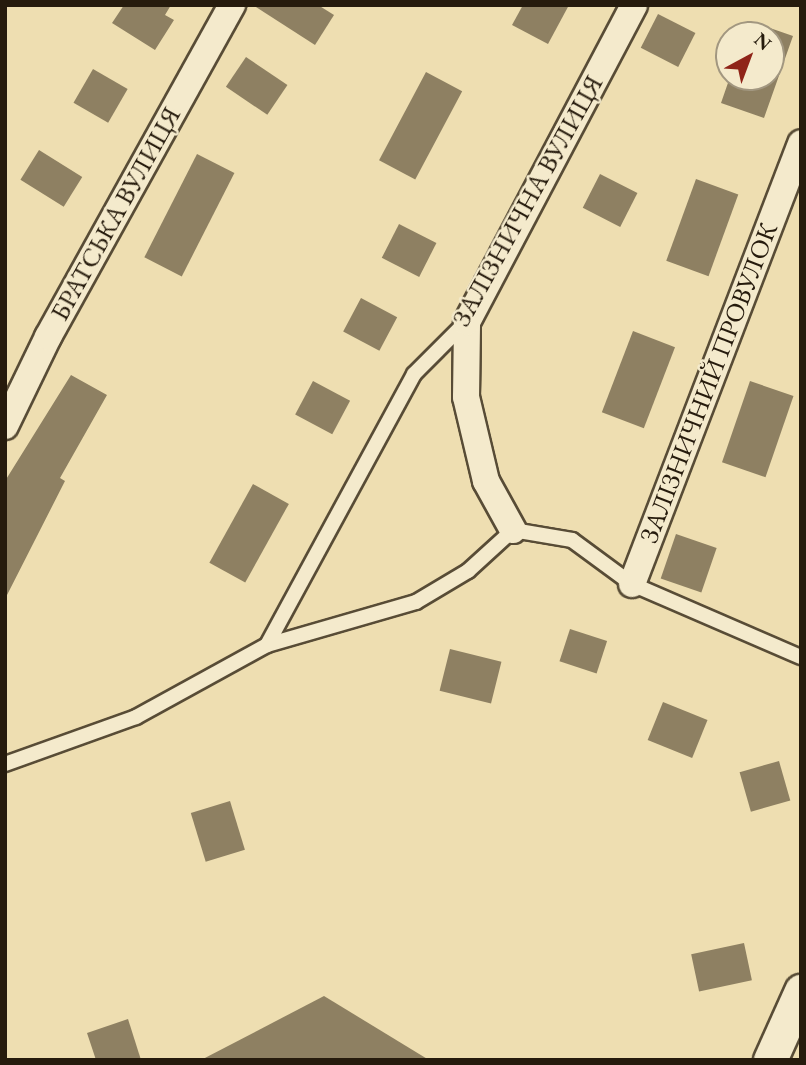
<!DOCTYPE html>
<html>
<head>
<meta charset="utf-8">
<style>
	body { margin:0 }
	#map { position:relative; width:806px; height:1065px; overflow:hidden; background:#eedeb1; font-family:"EB Garamond",serif }
	div>[style] { position:absolute }
	.building>* { inset:0; background:#8e8062; transform-origin:0 0 }
	.roads { filter:drop-shadow(2px 0 #584c36) drop-shadow(-2px 0 #584c36) drop-shadow(0 2px #584c36) drop-shadow(0 -2px #584c36) }
	.service>* { height:14px; margin:-7px; padding:0 7px; transform-origin:7px; border-radius:7px; background:#f4eacc }
	.minor>* { height:26px; margin:-13px; padding:0 13px; transform-origin:13px; border-radius:13px; background:#f4eacc }
	.tertiary>* { height:33px; margin:-16.5px; padding:0 16.5px; transform-origin:16.5px; border-radius:16.5px; background:#f4eacc }
	span { translate:-50% -50%; white-space:nowrap; text-align:center; line-height:1.15; -webkit-text-stroke:5px #f4eacc; paint-order:stroke }
	.street-label { font-size:26px; color:#261b0d }
	.frame { position:absolute; inset:0; border:7px solid #261b0d; pointer-events:none }
	.north { position:absolute; left:715px; top:21px; width:70px; height:70px; box-sizing:border-box; background:#f4eacc; border:2px solid #a29780; border-radius:50%; rotate:41deg; font-size:19px; font-weight:700; line-height:28px; text-align:center; color:#261b0d }
	.north::after { content:''; display:block; margin:auto; width:24px; height:32px; background:#8f2418; clip-path:polygon(50% 0,100% 100%,50% 72%,0 100%) }
</style>
</head>
<body>
<div id="map">
	<div class="building">
		<i style="clip-path:polygon(124px 5px,171px 5px,165px 15px,174px 20px,155px 50px,112px 23px)"></i>
		<i style="clip-path:polygon(253px 5px,318px 5px,334px 15px,315px 45px)"></i>
		<i style="clip-path:polygon(523px 5px,569px 5px,548px 44px,512px 25px)"></i>
		<i style="left:658px;top:14px;width:42px;height:38px;rotate:27deg"></i>
		<i style="clip-path:polygon(750px 21px,793px 36px,764px 118px,721px 103px,730px 77px,771px 77px,771px 35px,745px 35px)"></i>
		<i style="left:246px;top:57px;width:50px;height:36px;rotate:34deg"></i>
		<i style="left:93px;top:69px;width:40px;height:39px;rotate:30deg"></i>
		<i style="left:426px;top:72px;width:41px;height:100px;rotate:28deg"></i>
		<i style="left:39px;top:150px;width:51px;height:35px;rotate:32deg"></i>
		<i style="left:197px;top:154px;width:42px;height:116px;rotate:27deg"></i>
		<i style="left:600px;top:174px;width:42px;height:38px;rotate:27deg"></i>
		<i style="left:696px;top:179px;width:45px;height:87px;rotate:20deg"></i>
		<i style="left:399px;top:224px;width:42px;height:38px;rotate:27deg"></i>
		<i style="left:361px;top:298px;width:41px;height:38px;rotate:28deg"></i>
		<i style="left:633px;top:331px;width:45px;height:87px;rotate:21deg"></i>
		<i style="clip-path:polygon(71px 375px,107px 395px,60px 478px,65px 481px,5px 599px,5px 481px)"></i>
		<i style="left:313px;top:381px;width:42px;height:38px;rotate:28deg"></i>
		<i style="left:750px;top:381px;width:46px;height:86px;rotate:19deg"></i>
		<i style="left:253px;top:484px;width:41px;height:90px;rotate:29deg"></i>
		<i style="left:676px;top:534px;width:43px;height:47px;rotate:19deg"></i>
		<i style="left:570px;top:629px;width:39px;height:34px;rotate:18deg"></i>
		<i style="left:450px;top:649px;width:53px;height:43px;rotate:14deg"></i>
		<i style="left:663px;top:702px;width:48px;height:41px;rotate:22deg"></i>
		<i style="left:779px;top:761px;width:41px;height:41px;rotate:74deg"></i>
		<i style="left:230px;top:801px;width:51px;height:41px;rotate:73deg"></i>
		<i style="left:744px;top:943px;width:38px;height:54px;rotate:78deg"></i>
		<i style="clip-path:polygon(324px 996px,429px 1060px,201px 1060px)"></i>
		<i style="clip-path:polygon(128px 1019px,141px 1060px,96px 1060px,87px 1033px)"></i>
	</div>
	<div class="roads">
		<div class="service">
			<i style="left:267px;top:645px;width:308px;rotate:-61.5deg"></i>
			<i style="left:414px;top:374px;width:72px;rotate:-45deg"></i>
			<i style="left:5px;top:764px;width:139px;rotate:-19.7deg"></i>
			<i style="left:136px;top:717px;width:149px;rotate:-28.8deg"></i>
			<i style="left:267px;top:645px;width:155px;rotate:-16.1deg"></i>
			<i style="left:416px;top:602px;width:61px;rotate:-30.8deg"></i>
			<i style="left:468px;top:571px;width:61px;rotate:-42.3deg"></i>
			<i style="left:513px;top:530px;width:60px;rotate:9.6deg"></i>
			<i style="left:572px;top:540px;width:74px;rotate:36.3deg"></i>
			<i style="left:632px;top:584px;width:184px;rotate:23.4deg"></i>
		</div>
		<div class="minor">
			<i style="left:5px;top:426px;width:99px;rotate:-64.2deg"></i>
			<i style="left:48px;top:337px;width:380px;rotate:-61deg"></i>
			<i style="left:513px;top:530px;width:56px;rotate:-118.9deg"></i>
			<i style="left:486px;top:481px;width:86px;rotate:-103.4deg"></i>
			<i style="left:466px;top:397px;width:75px;rotate:-89.2deg"></i>
			<i style="left:467px;top:322px;width:358px;rotate:-62.2deg"></i>
			<i style="left:632px;top:584px;width:472px;rotate:-69deg"></i>
		</div>
		<div class="tertiary">
			<i style="left:770px;top:1060px;width:76px;rotate:-65.8deg"></i>
		</div>
	</div>
	<div class="street-label">
		<span style="left:528px;top:201px;rotate:-61deg">ЗАЛІЗНИЧНА ВУЛИЦЯ</span>
		<span style="left:116px;top:214px;rotate:-61deg">БРАТСЬКА ВУЛИЦЯ</span>
		<span style="left:709px;top:383px;rotate:-69deg">ЗАЛІЗНИЧНИЙ ПРОВУЛОК</span>
	</div>
	<div class="frame"></div>
	<div class="north">N</div>
</div>
</body>
</html>
